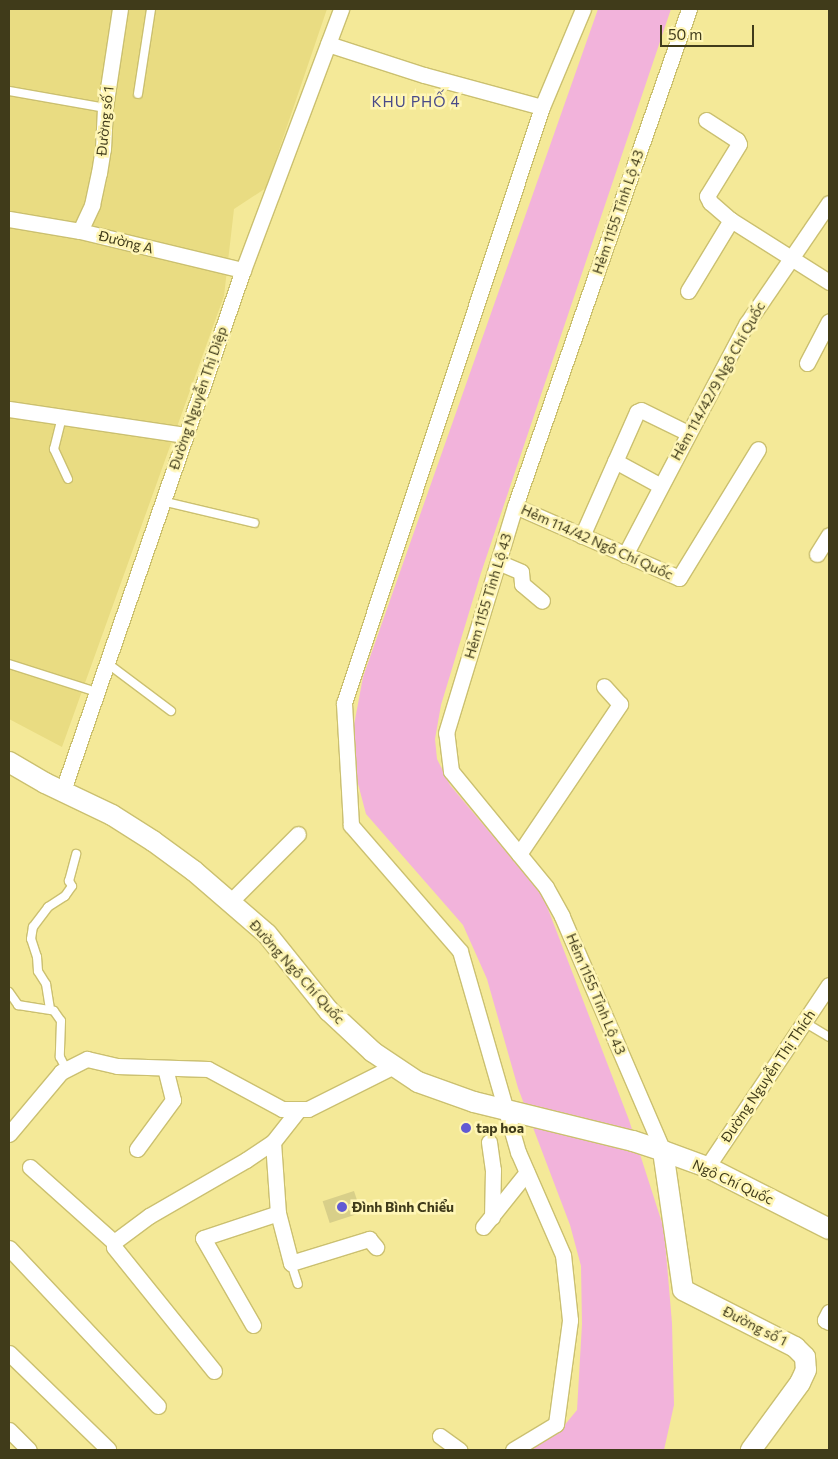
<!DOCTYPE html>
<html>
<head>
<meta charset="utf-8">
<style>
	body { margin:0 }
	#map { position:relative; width:838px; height:1459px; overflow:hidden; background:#f4e998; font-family:Commissioner,sans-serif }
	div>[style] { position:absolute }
	.built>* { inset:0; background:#e9dc82 }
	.water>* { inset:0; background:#f2b3db }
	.building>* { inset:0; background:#d8cf89; transform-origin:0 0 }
	.roads { filter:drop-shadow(1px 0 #cbc070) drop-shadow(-1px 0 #cbc070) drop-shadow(0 1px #cbc070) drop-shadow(0 -1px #cbc070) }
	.lane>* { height:8px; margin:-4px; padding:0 4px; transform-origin:4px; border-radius:4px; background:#fff }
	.street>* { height:15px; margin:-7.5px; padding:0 7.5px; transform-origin:7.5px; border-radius:7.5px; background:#fff }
	.secondary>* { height:20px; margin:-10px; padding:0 10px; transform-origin:10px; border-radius:10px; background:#fff }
	.dots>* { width:14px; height:14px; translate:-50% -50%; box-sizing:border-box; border:2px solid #fff6b6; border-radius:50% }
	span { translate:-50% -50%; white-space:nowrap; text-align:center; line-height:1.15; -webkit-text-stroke:5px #fff6b6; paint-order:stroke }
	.street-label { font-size:14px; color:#403b1a }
	.poi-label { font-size:14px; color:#403b1a; font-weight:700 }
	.left { translate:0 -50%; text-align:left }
	.neighbourhood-label { font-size:15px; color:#4a4b89; letter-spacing:1px }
	.frame { position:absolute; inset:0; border:10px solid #403b1a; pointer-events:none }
	.scale { position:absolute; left:660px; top:25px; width:94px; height:22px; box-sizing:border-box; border:2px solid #403b1a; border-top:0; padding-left:6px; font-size:15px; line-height:18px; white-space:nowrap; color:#403b1a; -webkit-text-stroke:4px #fff6b6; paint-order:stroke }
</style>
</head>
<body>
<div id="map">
	<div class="built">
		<i style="clip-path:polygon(9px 9px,327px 9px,266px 188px,234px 209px,224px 296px,62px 747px,9px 719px)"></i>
	</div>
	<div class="water">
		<i style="clip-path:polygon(598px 9px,671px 9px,481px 573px,441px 705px,435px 739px,437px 759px,450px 785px,543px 896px,629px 1120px,664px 1229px,672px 1323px,674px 1405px,664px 1450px,523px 1450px,563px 1427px,577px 1410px,582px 1324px,581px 1266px,570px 1225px,518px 1088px,487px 979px,463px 925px,366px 814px,357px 780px,354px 725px,363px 677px)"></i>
	</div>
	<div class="building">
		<i style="left:354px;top:1191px;width:23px;height:33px;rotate:72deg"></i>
	</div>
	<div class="roads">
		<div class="lane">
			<i style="left:9px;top:91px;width:97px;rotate:10deg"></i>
			<i style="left:138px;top:94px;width:86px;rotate:-81.3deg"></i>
			<i style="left:62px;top:417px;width:33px;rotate:104deg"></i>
			<i style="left:54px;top:449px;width:33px;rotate:65deg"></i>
			<i style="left:162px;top:501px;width:95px;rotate:13.4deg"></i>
			<i style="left:107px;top:663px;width:80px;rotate:36.9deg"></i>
			<i style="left:9px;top:664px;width:92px;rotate:17.7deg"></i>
			<i style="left:9px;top:992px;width:16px;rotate:55deg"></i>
			<i style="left:18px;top:1005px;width:36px;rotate:9deg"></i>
			<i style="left:54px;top:1011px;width:12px;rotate:55deg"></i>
			<i style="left:61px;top:1021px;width:36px;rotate:92deg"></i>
			<i style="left:60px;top:1057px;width:13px;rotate:63deg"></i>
			<i style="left:50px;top:1009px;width:25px;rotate:-99deg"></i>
			<i style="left:46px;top:984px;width:15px;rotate:-122deg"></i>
			<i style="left:38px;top:971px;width:14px;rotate:-94deg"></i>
			<i style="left:37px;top:957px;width:19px;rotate:-108deg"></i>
			<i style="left:31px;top:939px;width:12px;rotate:-81deg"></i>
			<i style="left:33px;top:927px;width:25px;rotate:-53deg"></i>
			<i style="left:48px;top:907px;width:20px;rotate:-33deg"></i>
			<i style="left:65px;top:896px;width:12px;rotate:-55deg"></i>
			<i style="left:72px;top:886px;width:6px;rotate:-121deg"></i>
			<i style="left:69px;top:881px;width:28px;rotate:-75deg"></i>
			<i style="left:804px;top:1022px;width:29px;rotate:31deg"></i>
			<i style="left:291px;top:1263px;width:22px;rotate:72deg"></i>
		</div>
		<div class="street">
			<i style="left:328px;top:44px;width:101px;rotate:17.9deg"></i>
			<i style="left:424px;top:75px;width:122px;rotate:15.2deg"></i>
			<i style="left:706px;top:120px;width:37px;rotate:33deg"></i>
			<i style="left:737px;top:140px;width:4px;rotate:63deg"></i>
			<i style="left:739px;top:144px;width:61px;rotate:121.6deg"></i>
			<i style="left:707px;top:196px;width:7px;rotate:63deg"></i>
			<i style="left:710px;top:202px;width:28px;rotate:41deg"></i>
			<i style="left:9px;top:219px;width:72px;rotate:9.6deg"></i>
			<i style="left:80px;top:231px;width:168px;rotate:13.5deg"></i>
			<i style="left:80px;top:231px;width:29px;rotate:-65deg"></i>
			<i style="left:92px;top:205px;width:33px;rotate:-78deg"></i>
			<i style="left:99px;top:173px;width:24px;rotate:-81deg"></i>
			<i style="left:103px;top:149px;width:41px;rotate:-87.2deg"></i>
			<i style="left:105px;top:108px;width:100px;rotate:-81.4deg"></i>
			<i style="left:688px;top:291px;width:83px;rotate:-58.8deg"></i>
			<i style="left:731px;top:220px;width:116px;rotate:32.3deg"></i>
			<i style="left:807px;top:363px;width:47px;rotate:-62.4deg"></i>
			<i style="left:9px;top:409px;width:178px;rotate:8.4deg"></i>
			<i style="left:615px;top:461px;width:52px;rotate:28.5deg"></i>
			<i style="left:515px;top:506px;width:179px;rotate:23.7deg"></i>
			<i style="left:679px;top:578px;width:151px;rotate:-58.5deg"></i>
			<i style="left:582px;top:536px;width:136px;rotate:-66.1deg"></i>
			<i style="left:637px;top:412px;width:4px;rotate:-27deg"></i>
			<i style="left:641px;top:410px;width:52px;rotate:26.1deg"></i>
			<i style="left:817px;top:554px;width:22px;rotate:-58deg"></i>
			<i style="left:625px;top:555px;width:262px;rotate:-62.3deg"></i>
			<i style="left:747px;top:323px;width:145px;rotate:-55.7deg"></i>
			<i style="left:498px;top:562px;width:25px;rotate:23deg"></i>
			<i style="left:521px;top:572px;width:12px;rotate:85deg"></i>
			<i style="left:522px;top:584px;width:26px;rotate:40deg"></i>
			<i style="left:63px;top:790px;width:550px;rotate:-70.91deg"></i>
			<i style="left:243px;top:270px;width:279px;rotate:-69.4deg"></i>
			<i style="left:519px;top:854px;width:181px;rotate:-56deg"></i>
			<i style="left:620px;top:704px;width:24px;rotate:-132deg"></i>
			<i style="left:230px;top:902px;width:96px;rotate:-45deg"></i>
			<i style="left:9px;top:1134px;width:81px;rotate:-50deg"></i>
			<i style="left:61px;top:1072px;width:29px;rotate:-27deg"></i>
			<i style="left:87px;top:1059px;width:31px;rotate:13deg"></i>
			<i style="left:117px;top:1066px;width:91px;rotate:1.9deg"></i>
			<i style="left:208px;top:1069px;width:84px;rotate:28.4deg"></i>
			<i style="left:282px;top:1109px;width:26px"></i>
			<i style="left:308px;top:1109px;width:96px;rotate:-26.6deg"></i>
			<i style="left:273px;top:1142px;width:71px;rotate:86deg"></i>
			<i style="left:278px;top:1213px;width:52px;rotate:75.4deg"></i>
			<i style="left:291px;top:1263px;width:82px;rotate:-17.1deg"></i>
			<i style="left:369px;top:1239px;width:11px;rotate:49deg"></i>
			<i style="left:489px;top:1142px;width:28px;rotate:82deg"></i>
			<i style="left:493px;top:1170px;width:47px;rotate:91.2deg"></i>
			<i style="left:137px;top:1149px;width:61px;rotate:-53.7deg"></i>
			<i style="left:173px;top:1100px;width:33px;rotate:-104deg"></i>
			<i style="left:663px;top:1151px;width:256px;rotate:-113.3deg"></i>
			<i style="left:562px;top:916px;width:33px;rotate:-119deg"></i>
			<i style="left:546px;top:887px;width:150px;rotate:-129.3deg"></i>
			<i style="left:451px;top:771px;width:38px;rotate:-97deg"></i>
			<i style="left:446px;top:733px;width:237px;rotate:-73.1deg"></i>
			<i style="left:515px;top:506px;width:527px;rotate:-70.7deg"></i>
			<i style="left:30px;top:1167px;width:113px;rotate:41.8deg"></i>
			<i style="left:707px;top:1167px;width:219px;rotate:-56.2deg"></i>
			<i style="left:483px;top:1227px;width:70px;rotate:-51.3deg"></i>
			<i style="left:9px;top:1248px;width:217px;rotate:46.7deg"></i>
			<i style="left:829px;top:1312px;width:9px;rotate:117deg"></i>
			<i style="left:825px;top:1320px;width:4px;rotate:27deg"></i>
			<i style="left:253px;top:1325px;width:100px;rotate:-119.9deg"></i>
			<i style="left:203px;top:1238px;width:79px;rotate:-18.4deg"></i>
			<i style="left:9px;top:1353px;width:138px;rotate:44.1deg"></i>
			<i style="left:214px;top:1371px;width:159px;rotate:-128.9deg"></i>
			<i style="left:114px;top:1247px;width:5px;rotate:-90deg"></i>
			<i style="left:114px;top:1242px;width:44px;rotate:-36.6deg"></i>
			<i style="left:149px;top:1216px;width:112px;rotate:-30deg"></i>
			<i style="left:246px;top:1160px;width:32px;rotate:-34deg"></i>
			<i style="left:273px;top:1142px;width:42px;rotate:-51.8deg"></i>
			<i style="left:9px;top:1430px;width:28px;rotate:45deg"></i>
			<i style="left:440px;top:1436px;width:24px;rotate:36deg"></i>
			<i style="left:513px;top:1450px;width:50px;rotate:-31.2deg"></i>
			<i style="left:556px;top:1424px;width:105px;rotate:-82.3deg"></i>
			<i style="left:570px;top:1320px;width:65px;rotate:-96.1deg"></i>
			<i style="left:563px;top:1255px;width:112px;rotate:-113.6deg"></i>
			<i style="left:518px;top:1152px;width:209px;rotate:-106.1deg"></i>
			<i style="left:460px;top:951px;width:167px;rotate:-130.9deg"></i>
			<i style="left:351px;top:825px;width:122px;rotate:-93.3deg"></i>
			<i style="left:344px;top:703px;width:628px;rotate:-71.62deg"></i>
			<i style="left:542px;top:107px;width:106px;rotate:-67.3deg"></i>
		</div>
		<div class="secondary">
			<i style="left:9px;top:762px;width:42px;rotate:30.3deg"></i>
			<i style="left:45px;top:783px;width:74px;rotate:25.5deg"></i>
			<i style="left:112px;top:815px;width:49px;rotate:32.4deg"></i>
			<i style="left:153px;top:841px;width:51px;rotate:36.2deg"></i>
			<i style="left:194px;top:871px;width:96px;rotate:40.8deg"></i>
			<i style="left:267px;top:934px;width:99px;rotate:51.2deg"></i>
			<i style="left:329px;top:1011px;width:60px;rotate:43deg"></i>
			<i style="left:373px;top:1052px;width:54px;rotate:33.7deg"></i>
			<i style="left:418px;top:1082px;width:59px;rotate:19.7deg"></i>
			<i style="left:474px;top:1102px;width:164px;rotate:13.8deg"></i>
			<i style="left:633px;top:1141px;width:32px;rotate:18deg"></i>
			<i style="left:663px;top:1151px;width:47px;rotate:20deg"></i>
			<i style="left:707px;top:1167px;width:137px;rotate:26.9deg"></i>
			<i style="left:663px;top:1151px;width:140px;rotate:81.8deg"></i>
			<i style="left:683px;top:1290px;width:126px;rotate:27deg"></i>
			<i style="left:795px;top:1347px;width:14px;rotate:45deg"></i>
			<i style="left:805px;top:1357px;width:13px;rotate:86deg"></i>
			<i style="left:806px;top:1370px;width:14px;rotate:115deg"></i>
			<i style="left:800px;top:1383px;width:83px;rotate:126.2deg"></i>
		</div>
	</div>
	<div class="dots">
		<i style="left:466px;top:1128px;background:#615ad3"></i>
		<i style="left:342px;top:1207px;background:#615ad3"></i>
	</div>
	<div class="street-label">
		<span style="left:105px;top:121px;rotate:-84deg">Đường số 1</span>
		<span style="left:618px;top:212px;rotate:-71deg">Hẻm 1155 Tỉnh Lộ 43</span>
		<span style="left:126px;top:242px;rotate:14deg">Đường A</span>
		<span style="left:718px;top:381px;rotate:-61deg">Hẻm 114/42/9 Ngô Chí Quốc</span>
		<span style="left:198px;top:398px;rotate:-71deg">Đường Nguyễn Thị Diệp</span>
		<span style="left:597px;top:542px;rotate:24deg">Hẻm 114/42 Ngô Chí Quốc</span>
		<span style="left:488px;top:596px;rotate:-73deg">Hẻm 1155 Tỉnh Lộ 43</span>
		<span style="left:297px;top:972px;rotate:48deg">Đường Ngô Chí Quốc</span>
		<span style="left:596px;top:994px;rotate:67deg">Hẻm 1155 Tỉnh Lộ 43</span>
		<span style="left:768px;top:1076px;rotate:-56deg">Đường Nguyễn Thị Thích</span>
		<span style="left:733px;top:1182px;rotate:25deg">Ngô Chí Quốc</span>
		<span style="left:755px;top:1326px;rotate:27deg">Đường số 1</span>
	</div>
	<div class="poi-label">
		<span class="left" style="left:476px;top:1128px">tap hoa</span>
		<span class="left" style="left:352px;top:1207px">Đình Bình Chiểu</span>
	</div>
	<div class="neighbourhood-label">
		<span style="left:416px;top:102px">KHU PHỐ 4</span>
	</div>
	<div class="frame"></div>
	<div class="scale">50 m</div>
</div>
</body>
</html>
